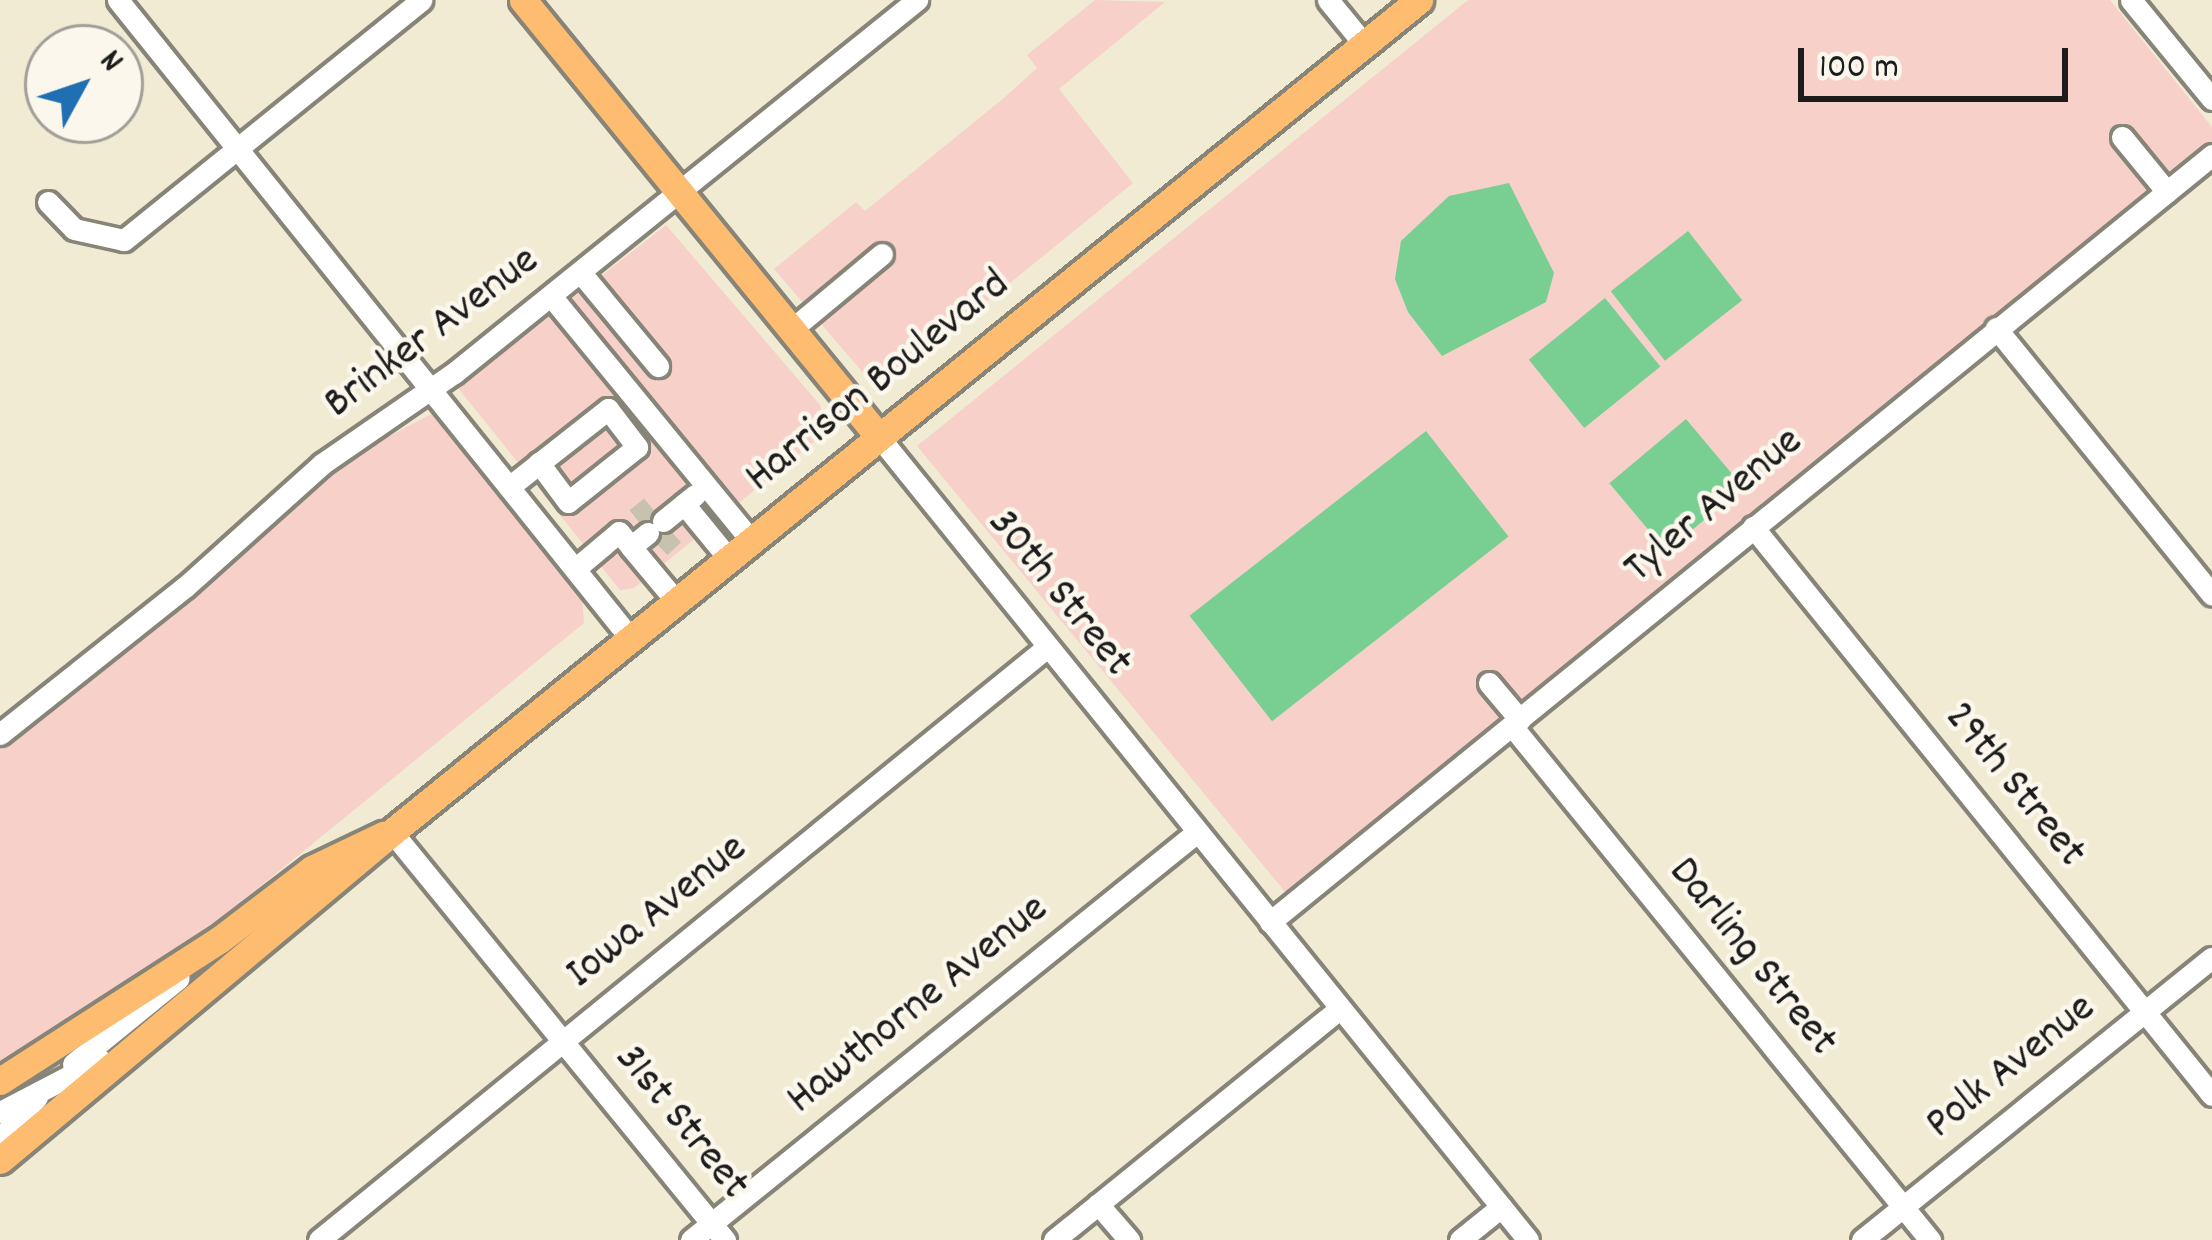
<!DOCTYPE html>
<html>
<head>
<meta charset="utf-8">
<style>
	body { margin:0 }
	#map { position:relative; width:2212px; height:1240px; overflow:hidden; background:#f2ebd4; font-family:Dekko,sans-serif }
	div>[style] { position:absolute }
	.built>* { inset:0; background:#f7d0ca }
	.green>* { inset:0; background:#79ce92; transform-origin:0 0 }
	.minor-tunnel>* { height:21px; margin-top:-10.5px; transform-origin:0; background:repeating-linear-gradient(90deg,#c7c2af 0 21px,transparent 0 31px) }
	.roads { filter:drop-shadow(3px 0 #878478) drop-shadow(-3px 0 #878478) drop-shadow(0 3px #878478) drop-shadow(0 -3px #878478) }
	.minor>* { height:21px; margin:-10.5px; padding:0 10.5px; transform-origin:10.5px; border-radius:10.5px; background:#fff }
	.major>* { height:27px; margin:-13.5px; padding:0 13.5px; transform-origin:13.5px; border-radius:13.5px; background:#fdbc70 }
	span { translate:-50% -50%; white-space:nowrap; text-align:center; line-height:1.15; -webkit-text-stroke:9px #fbf7ec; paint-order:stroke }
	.street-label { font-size:45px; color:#1c1c1c }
	.north { position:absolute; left:24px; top:24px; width:120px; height:120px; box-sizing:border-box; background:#fbf7ec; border:3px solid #a29f99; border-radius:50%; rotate:50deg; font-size:33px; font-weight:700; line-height:48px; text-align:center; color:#1c1c1c }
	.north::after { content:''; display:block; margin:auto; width:42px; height:54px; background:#1f6fb2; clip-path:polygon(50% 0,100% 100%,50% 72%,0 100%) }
	.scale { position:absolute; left:1798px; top:48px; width:270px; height:54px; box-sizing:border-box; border:6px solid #1c1c1c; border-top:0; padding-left:15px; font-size:36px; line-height:42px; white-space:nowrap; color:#1c1c1c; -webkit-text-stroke:9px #fbf7ec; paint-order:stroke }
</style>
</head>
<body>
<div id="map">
	<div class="built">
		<i style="clip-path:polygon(1095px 0,1165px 2px,1059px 89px,1133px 183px,897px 375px,865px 375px,774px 269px,856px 202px,865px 211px,1005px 97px,1037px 68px,1027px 55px)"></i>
		<i style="clip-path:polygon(1468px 0,2110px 0,2212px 127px,2212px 146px,1291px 899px,917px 446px)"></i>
		<i style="clip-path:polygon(666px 225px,820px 405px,825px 424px,814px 442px,634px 588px,620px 590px,458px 388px)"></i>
		<i style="clip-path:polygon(433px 413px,582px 597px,584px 623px,0 1098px,0 744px,204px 585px,331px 467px)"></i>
	</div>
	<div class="green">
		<i style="clip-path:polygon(1509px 183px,1554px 273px,1546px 302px,1442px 356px,1408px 312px,1395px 279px,1401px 241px,1449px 196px)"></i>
		<i style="left:1688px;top:231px;width:88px;height:98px;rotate:52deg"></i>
		<i style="left:1605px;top:298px;width:88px;height:98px;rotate:51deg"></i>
		<i style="left:1686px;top:419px;width:89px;height:100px;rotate:50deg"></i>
		<i style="left:1426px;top:431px;width:134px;height:300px;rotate:52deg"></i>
	</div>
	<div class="minor-tunnel">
		<i style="left:636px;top:518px;width:19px;rotate:-39deg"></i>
		<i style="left:660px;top:547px;width:19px;rotate:-43deg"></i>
	</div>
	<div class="roads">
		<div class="minor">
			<i style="left:118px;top:0;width:818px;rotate:51.25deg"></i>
			<i style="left:1328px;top:0;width:57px;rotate:50.7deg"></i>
			<i style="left:2131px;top:0;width:128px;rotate:50.7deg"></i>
			<i style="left:2122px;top:137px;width:71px;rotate:50.7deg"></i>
			<i style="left:48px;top:202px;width:37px;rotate:46deg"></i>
			<i style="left:74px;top:229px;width:51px;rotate:12.4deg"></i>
			<i style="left:124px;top:240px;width:382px;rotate:-38.9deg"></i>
			<i style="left:581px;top:273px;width:121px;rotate:50.4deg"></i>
			<i style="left:551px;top:296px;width:315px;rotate:50.7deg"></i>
			<i style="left:1996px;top:328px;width:343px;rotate:51deg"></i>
			<i style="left:792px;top:329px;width:117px;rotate:-39.8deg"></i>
			<i style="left:879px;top:437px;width:1032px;rotate:51.05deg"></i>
			<i style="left:509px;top:487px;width:126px;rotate:-38.2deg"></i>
			<i style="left:608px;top:409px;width:48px;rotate:52.7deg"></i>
			<i style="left:637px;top:447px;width:88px;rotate:141.4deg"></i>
			<i style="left:568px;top:502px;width:49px;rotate:-126.6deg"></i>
			<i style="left:684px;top:504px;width:71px;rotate:50.7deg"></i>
			<i style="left:663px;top:521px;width:41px;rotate:-39.1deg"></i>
			<i style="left:1753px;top:527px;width:730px;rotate:51.06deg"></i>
			<i style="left:648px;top:533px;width:22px;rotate:141deg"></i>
			<i style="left:631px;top:547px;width:70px;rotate:50.2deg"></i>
			<i style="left:575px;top:569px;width:57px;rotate:-40.1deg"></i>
			<i style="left:619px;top:532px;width:19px;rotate:51deg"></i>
			<i style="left:1489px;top:683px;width:48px;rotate:50deg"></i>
			<i style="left:1512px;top:726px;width:663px;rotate:50.88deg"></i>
			<i style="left:0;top:734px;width:236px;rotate:-38.5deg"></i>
			<i style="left:185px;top:587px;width:184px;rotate:-41.9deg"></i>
			<i style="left:322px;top:464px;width:160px;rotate:-34.6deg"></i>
			<i style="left:454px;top:373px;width:595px;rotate:-38.86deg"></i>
			<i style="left:392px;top:832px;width:527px;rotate:50.78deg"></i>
			<i style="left:1270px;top:922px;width:1215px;rotate:-39.15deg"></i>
			<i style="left:73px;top:1064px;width:136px;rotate:-39.1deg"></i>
			<i style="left:0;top:1112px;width:113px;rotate:-27.5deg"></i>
			<i style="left:0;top:1139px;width:56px;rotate:-48.6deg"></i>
			<i style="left:1098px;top:1204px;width:48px;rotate:49.3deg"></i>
			<i style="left:319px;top:1240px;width:939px;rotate:-39.16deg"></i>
			<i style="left:691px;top:1240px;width:650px;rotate:-38.88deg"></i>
			<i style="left:1054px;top:1240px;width:368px;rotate:-39deg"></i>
			<i style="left:1460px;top:1240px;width:53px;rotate:-38.8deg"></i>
			<i style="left:1862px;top:1240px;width:449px;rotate:-38.9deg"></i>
		</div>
		<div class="major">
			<i style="left:523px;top:0;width:564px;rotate:50.83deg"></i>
			<i style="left:0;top:1081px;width:260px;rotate:-32.8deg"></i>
			<i style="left:219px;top:940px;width:117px;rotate:-37.4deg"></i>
			<i style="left:312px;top:869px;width:79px;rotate:-25.6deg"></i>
			<i style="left:0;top:1160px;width:511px;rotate:-39.92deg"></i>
			<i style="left:392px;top:832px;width:1322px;rotate:-39.01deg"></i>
		</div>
	</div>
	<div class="street-label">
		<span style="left:433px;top:334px;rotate:-37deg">Brinker Avenue</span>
		<span style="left:879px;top:383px;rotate:-39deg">Harrison Boulevard</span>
		<span style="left:1715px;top:507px;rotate:-40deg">Tyler Avenue</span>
		<span style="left:1058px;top:594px;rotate:51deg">30th Street</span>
		<span style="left:2013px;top:786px;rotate:51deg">29th Street</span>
		<span style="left:658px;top:913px;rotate:-39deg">Iowa Avenue</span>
		<span style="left:1751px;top:958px;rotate:51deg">Darling Street</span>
		<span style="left:919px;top:1006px;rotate:-39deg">Hawthorne Avenue</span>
		<span style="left:2012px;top:1068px;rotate:-39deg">Polk Avenue</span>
		<span style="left:680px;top:1123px;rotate:51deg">31st Street</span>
	</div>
	<div class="north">N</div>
	<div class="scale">100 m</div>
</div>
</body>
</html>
